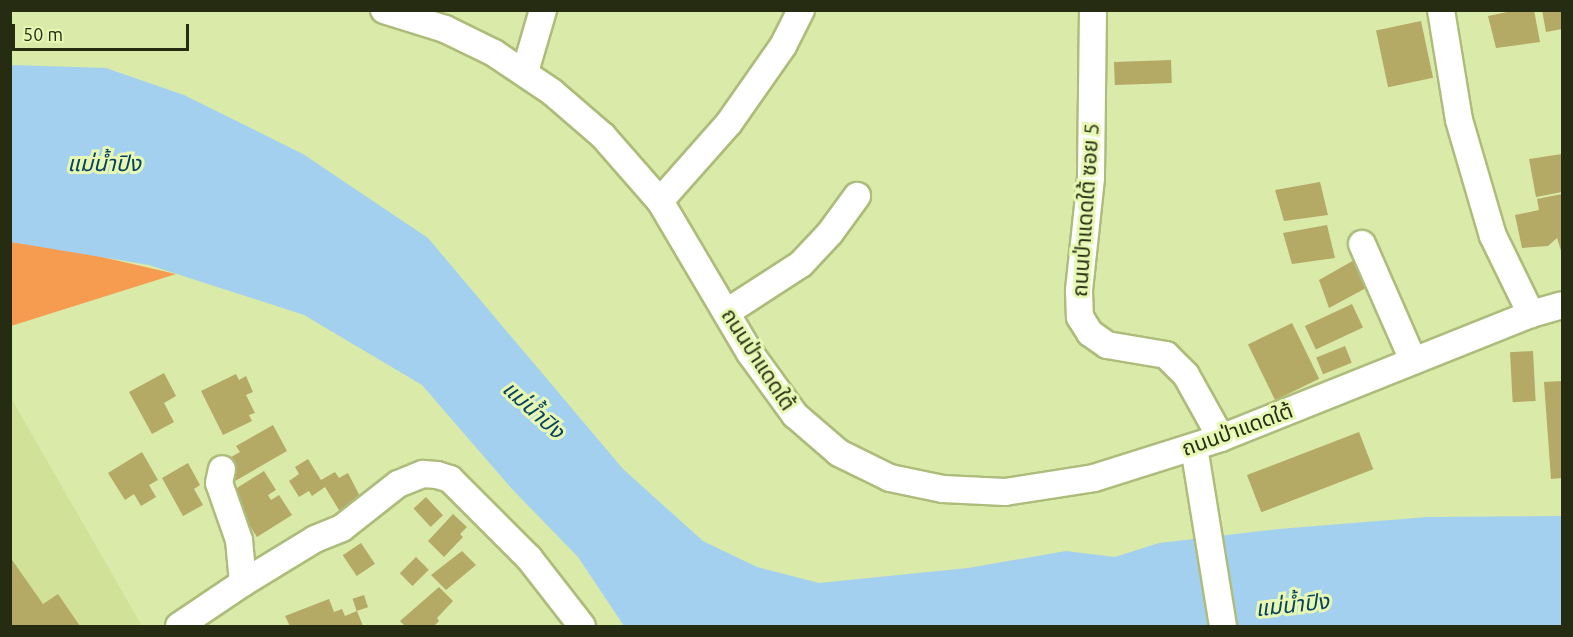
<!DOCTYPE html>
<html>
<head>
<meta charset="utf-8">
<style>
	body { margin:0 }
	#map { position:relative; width:1573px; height:637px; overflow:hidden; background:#daeaa8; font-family:Ubuntu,"Noto Sans Thai",sans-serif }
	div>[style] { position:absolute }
	.built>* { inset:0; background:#d1e298 }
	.green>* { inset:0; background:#f59c50 }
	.water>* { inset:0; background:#a4d0f0 }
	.building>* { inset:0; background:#b5a966; transform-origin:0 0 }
	.roads { filter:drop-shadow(2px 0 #adbc7b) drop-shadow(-2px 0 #adbc7b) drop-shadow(0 2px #adbc7b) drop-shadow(0 -2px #adbc7b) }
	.minor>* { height:26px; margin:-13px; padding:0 13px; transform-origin:13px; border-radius:13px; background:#fff }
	span { translate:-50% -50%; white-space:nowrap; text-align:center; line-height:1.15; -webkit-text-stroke:6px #e7f8b4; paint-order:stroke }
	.street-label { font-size:21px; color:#262c11 }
	.water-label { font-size:22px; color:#084261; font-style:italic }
	.frame { position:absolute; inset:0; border:12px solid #262c11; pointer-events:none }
	.scale { position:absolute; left:12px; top:24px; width:177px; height:27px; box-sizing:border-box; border:3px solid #262c11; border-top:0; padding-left:8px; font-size:18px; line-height:21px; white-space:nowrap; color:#262c11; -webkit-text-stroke:4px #e7f8b4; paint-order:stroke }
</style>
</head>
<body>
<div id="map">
	<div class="built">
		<i style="clip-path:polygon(11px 398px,142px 626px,11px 626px)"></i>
	</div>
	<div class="green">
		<i style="clip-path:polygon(11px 242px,67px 249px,176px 274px,11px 326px)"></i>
	</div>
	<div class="water">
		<i style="clip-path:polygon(11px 65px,106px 68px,184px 95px,303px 154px,428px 238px,623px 469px,703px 541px,757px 567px,819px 583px,968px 568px,1066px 551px,1115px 557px,1159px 543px,1279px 529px,1427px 517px,1562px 516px,1562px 626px,624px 626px,578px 557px,511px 488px,422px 385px,304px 315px,149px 265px,11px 242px)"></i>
	</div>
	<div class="building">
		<i style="clip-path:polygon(1517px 10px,1534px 10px,1540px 42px,1496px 48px,1488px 16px)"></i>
		<i style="clip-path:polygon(1542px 10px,1562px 10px,1562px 29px,1546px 32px)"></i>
		<i style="left:1421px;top:21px;width:58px;height:46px;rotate:78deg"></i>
		<i style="left:1171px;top:60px;width:23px;height:57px;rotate:88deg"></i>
		<i style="clip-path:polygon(1562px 154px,1562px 192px,1536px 197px,1529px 159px)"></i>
		<i style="clip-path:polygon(1320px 182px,1328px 215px,1284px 221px,1275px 190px)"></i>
		<i style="clip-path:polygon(1562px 194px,1562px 254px,1557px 238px,1548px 246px,1522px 248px,1515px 215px,1539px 210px,1537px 199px)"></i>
		<i style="clip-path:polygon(1327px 225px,1335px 258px,1292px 264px,1283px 233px)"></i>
		<i style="clip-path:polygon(1356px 259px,1366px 288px,1329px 308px,1319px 280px)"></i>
		<i style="left:1352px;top:304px;width:26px;height:52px;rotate:65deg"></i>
		<i style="left:1292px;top:323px;width:62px;height:49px;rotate:64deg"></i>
		<i style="left:1345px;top:346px;width:18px;height:31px;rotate:68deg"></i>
		<i style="left:1533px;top:351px;width:50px;height:23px;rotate:87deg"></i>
		<i style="clip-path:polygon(164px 373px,176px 396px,164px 403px,174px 422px,152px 434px,129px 392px)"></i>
		<i style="clip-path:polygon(236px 374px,239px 380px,246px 376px,253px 392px,246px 395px,255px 413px,249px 415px,252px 421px,223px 435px,201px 391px)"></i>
		<i style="clip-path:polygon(1562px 381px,1562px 478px,1551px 479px,1544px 382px)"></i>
		<i style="clip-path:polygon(273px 425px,287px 451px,235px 481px,224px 461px,240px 452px,236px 446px)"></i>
		<i style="left:1359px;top:432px;width:40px;height:120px;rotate:69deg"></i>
		<i style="clip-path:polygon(142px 452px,158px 480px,149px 485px,156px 497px,141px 506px,134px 494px,125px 500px,108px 473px)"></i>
		<i style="clip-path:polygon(308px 459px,321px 480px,335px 472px,339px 478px,348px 473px,366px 508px,345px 520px,325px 487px,312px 496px,309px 491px,299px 497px,289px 481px,299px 474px,295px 467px)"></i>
		<i style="clip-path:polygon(188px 463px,200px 485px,194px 489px,203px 505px,183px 516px,162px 478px)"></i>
		<i style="clip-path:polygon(264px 471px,276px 490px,268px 495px,271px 500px,279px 495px,292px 515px,257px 537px,229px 493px)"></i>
		<i style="left:426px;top:497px;width:25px;height:17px;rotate:47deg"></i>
		<i style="clip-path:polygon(453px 514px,467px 527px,460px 534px,463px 537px,444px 557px,428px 541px)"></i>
		<i style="left:361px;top:543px;width:25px;height:22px;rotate:56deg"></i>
		<i style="clip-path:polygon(462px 551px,476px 565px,446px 590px,431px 575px)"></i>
		<i style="clip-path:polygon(10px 557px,43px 604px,58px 594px,80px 626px,10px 626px)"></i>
		<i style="left:416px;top:557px;width:18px;height:23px;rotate:45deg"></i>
		<i style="clip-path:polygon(439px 587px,453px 601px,437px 618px,439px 621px,434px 626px,405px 626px,400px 621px)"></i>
		<i style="left:364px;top:595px;width:13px;height:12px;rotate:72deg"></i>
		<i style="clip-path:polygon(329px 599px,334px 612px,342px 609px,345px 616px,357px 611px,363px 626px,290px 626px,285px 616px)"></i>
	</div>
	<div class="roads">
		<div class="minor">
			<i style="left:384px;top:10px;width:64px;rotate:17.3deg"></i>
			<i style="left:445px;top:29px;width:55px;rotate:26.1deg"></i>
			<i style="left:494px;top:53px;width:70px;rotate:33.9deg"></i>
			<i style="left:552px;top:92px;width:67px;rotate:40.8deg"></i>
			<i style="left:603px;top:136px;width:86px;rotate:48.8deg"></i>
			<i style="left:660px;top:201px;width:177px;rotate:59.4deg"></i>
			<i style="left:750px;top:353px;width:77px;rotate:54deg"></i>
			<i style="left:795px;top:415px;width:58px;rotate:40.8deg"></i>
			<i style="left:839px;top:453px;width:57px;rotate:26.1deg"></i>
			<i style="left:890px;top:478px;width:54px;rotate:11.7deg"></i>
			<i style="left:943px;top:489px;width:62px;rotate:2.8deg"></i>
			<i style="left:1005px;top:492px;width:90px;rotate:-8.9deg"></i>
			<i style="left:1094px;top:478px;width:133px;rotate:-17.5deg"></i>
			<i style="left:1221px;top:438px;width:334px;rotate:-21.8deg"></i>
			<i style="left:1531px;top:314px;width:32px;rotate:-16deg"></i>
			<i style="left:1093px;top:10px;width:168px;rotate:90.7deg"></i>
			<i style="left:1091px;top:178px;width:114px;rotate:96.1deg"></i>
			<i style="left:1079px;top:291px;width:26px;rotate:88deg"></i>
			<i style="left:1080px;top:317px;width:19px;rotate:58deg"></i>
			<i style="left:1090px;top:333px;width:21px;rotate:35deg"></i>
			<i style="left:1107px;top:345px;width:60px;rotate:9.6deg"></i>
			<i style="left:1166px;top:355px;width:28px;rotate:45deg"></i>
			<i style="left:1186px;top:375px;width:72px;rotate:60.9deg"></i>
			<i style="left:1441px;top:10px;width:111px;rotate:80.7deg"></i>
			<i style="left:1459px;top:120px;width:121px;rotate:73.7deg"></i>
			<i style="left:1493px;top:236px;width:87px;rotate:64deg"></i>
			<i style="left:525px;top:72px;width:65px;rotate:-73.8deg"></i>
			<i style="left:660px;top:201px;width:104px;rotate:-48.5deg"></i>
			<i style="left:729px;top:123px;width:94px;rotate:-55deg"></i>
			<i style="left:783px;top:46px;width:40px;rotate:-63.4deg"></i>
			<i style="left:1362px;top:244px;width:127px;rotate:66.3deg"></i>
			<i style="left:727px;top:312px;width:88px;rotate:-33deg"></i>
			<i style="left:801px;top:264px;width:42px;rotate:-46.9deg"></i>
			<i style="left:830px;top:233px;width:46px;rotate:-53.9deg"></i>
			<i style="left:1194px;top:447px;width:181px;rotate:80.8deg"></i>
			<i style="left:243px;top:583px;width:84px;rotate:-31.4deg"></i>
			<i style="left:315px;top:539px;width:29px;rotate:-22deg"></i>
			<i style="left:342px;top:528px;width:71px;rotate:-38.2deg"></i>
			<i style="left:398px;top:484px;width:27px;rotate:-22deg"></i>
			<i style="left:423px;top:474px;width:14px;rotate:4deg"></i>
			<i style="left:437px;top:475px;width:14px;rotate:17deg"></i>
			<i style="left:450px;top:479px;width:112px;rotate:45deg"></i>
			<i style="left:529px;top:558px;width:86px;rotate:52.1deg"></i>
			<i style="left:179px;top:626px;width:77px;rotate:-33.9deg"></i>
			<i style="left:243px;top:583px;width:43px;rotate:-95.3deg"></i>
			<i style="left:239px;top:540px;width:60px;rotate:-109.3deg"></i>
			<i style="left:219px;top:483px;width:14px;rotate:-78deg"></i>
		</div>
	</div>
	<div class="street-label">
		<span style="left:1085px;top:210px;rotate:-86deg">ถนนป่าแดดใต้ ซอย 5</span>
		<span style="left:759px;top:359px;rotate:57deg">ถนนป่าแดดใต้</span>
		<span style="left:1237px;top:429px;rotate:-20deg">ถนนป่าแดดใต้</span>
	</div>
	<div class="water-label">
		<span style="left:104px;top:163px">แม่น้ำปิง</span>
		<span style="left:534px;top:409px;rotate:42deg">แม่น้ำปิง</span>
		<span style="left:1292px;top:604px;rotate:-6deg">แม่น้ำปิง</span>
	</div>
	<div class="frame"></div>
	<div class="scale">50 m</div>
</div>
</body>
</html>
